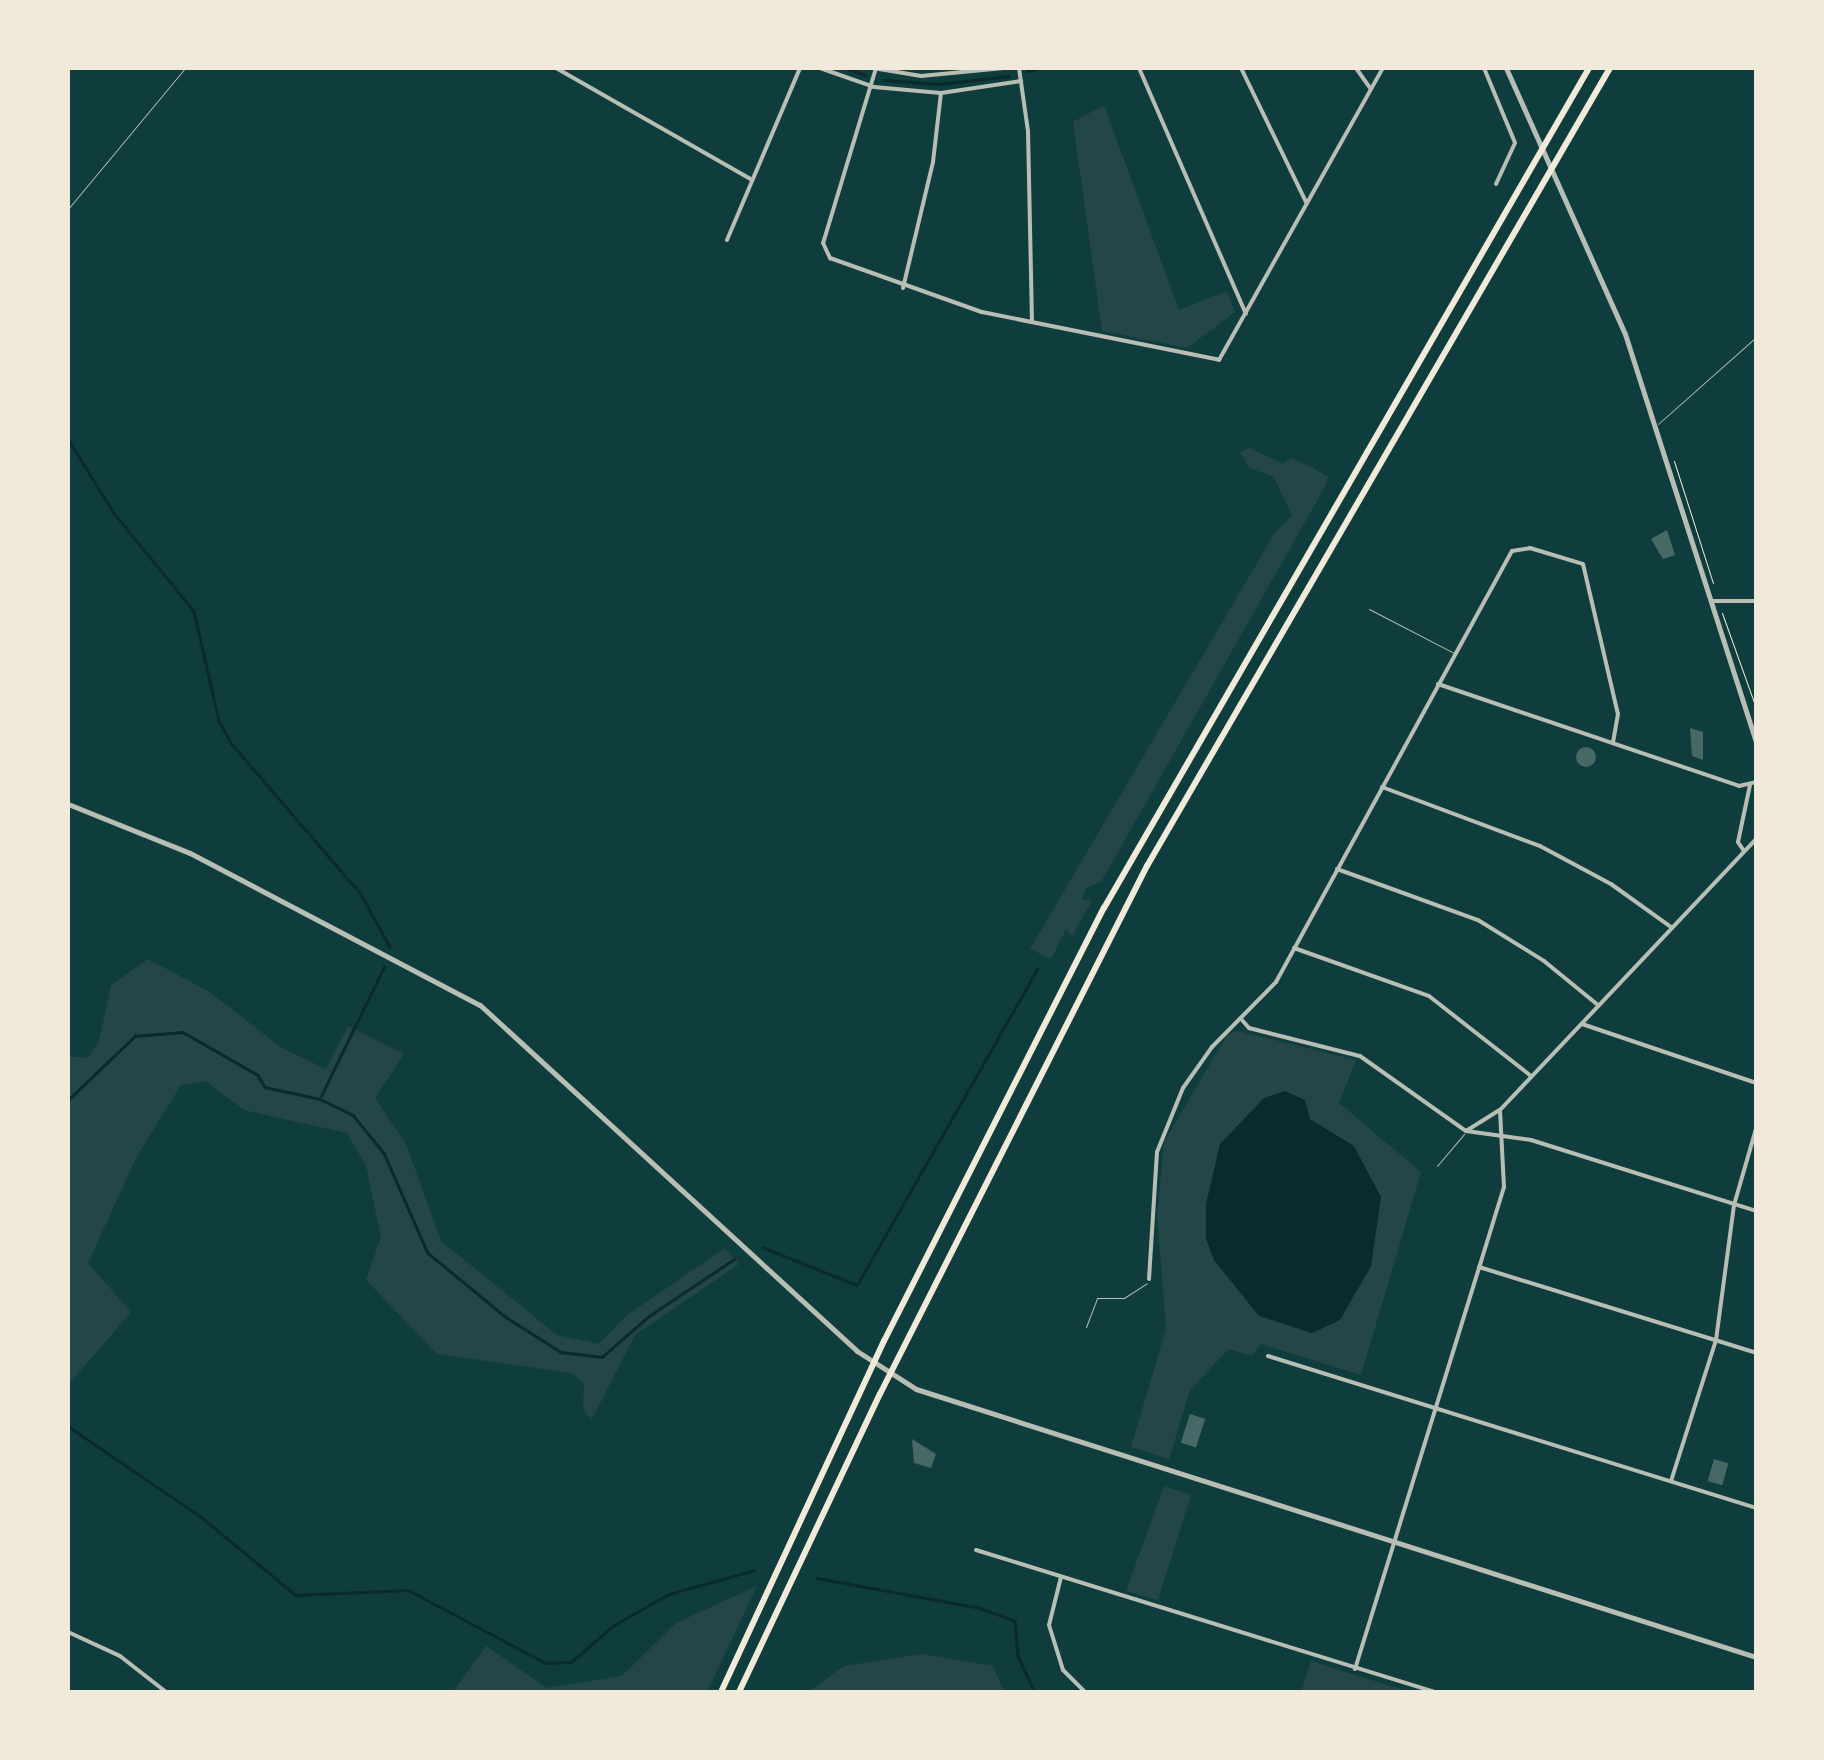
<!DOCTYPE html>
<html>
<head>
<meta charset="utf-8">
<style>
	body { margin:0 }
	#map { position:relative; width:1824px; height:1760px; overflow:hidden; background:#0f3d3e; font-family:Bitter,serif }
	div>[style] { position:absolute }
	.green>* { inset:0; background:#244646 }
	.water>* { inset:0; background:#0a2a2b }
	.stream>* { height:2.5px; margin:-1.25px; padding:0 1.25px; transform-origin:1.25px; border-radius:1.25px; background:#0a2a2b }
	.building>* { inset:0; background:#486865; transform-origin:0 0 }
	.round { border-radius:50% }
	.path>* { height:1px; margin:-0.5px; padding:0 0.5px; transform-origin:0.5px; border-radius:0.5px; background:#f1e9da }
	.service>* { height:1px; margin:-0.5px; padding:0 0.5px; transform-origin:0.5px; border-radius:0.5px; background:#b8beb3 }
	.minor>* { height:4px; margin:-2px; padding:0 2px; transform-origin:2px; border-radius:2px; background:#b8beb3 }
	.tertiary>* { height:5px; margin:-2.5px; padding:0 2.5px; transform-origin:2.5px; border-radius:2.5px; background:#b8beb3 }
	.motorway>* { height:6px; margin:-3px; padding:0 3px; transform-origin:3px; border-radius:3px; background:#f1e9da }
	span { translate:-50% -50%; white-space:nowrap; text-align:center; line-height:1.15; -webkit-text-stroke:10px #f1e9da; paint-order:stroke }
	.frame { position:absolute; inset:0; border:70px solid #f1e9da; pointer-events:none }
</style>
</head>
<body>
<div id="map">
	<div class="green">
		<i style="clip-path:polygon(1104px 105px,1179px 310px,1227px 291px,1235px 312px,1187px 348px,1102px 331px,1073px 122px)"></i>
		<i style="clip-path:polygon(1250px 448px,1283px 464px,1291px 458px,1312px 467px,1328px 477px,1326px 485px,1101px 882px,1086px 888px,1082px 899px,1092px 901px,1072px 936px,1066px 929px,1051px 959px,1030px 949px,1276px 531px,1292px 516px,1274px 477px,1249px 468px,1240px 452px)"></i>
		<i style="clip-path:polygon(148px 959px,208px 991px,282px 1048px,326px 1069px,348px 1026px,404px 1054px,375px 1098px,406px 1144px,441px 1241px,557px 1335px,599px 1344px,626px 1316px,725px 1248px,739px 1264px,635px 1335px,592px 1419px,583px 1410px,584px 1384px,571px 1373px,437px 1354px,366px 1280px,381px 1237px,366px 1166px,347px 1133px,244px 1110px,206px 1081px,181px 1085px,137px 1156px,88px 1263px,131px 1312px,68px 1385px,68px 1056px,88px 1058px,99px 1042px,111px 985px)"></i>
		<i style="clip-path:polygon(1238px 1031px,1356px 1060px,1339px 1103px,1421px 1172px,1361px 1375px,1261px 1344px,1251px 1356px,1229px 1349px,1190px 1390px,1169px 1459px,1131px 1447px,1166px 1329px,1157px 1213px,1164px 1142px,1227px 1035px)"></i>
		<i style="clip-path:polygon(1164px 1486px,1191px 1495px,1158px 1600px,1126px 1591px)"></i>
		<i style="clip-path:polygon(757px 1586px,707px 1692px,453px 1692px,486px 1646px,547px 1688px,622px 1676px,676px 1623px)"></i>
		<i style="clip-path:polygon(922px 1654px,993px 1666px,1004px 1692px,808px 1692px,844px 1666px)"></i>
		<i style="clip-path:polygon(1311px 1661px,1410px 1692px,1301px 1692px)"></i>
	</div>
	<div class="water">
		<i style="clip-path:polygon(1285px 1091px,1305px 1100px,1310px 1119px,1354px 1146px,1381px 1197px,1371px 1266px,1340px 1320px,1312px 1333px,1259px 1316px,1214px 1260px,1206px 1239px,1206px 1204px,1220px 1144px,1264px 1098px)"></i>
	</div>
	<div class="stream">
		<i style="left:846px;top:68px;width:20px;rotate:20deg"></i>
		<i style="left:1027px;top:71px;width:14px;rotate:-12deg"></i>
		<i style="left:884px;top:80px;width:55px;rotate:4.2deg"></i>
		<i style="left:939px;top:84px;width:70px;rotate:-6.5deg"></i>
		<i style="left:68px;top:439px;width:87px;rotate:58.1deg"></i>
		<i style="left:114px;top:513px;width:127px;rotate:50.8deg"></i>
		<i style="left:194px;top:611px;width:113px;rotate:77.2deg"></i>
		<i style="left:219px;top:721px;width:26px;rotate:61deg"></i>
		<i style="left:232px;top:744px;width:198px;rotate:49.3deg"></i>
		<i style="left:361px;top:894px;width:60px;rotate:61.3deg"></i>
		<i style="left:321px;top:1096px;width:144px;rotate:-64deg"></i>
		<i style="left:68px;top:1100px;width:93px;rotate:-43.7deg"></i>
		<i style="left:135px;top:1036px;width:48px;rotate:-4.8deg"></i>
		<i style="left:183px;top:1032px;width:86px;rotate:29.8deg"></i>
		<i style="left:258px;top:1075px;width:14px;rotate:60deg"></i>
		<i style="left:265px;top:1087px;width:56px;rotate:12.3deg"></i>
		<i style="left:320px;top:1099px;width:37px;rotate:26deg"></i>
		<i style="left:353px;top:1115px;width:49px;rotate:50.8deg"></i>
		<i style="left:384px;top:1153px;width:109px;rotate:66.3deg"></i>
		<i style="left:428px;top:1253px;width:101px;rotate:39.4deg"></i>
		<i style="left:506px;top:1317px;width:65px;rotate:32.5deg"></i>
		<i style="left:561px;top:1352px;width:41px;rotate:7deg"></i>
		<i style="left:602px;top:1357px;width:62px;rotate:-41.1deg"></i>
		<i style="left:649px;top:1316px;width:102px;rotate:-33.8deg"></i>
		<i style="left:762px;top:1247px;width:102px;rotate:21.8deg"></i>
		<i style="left:857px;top:1285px;width:363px;rotate:-60.3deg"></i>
		<i style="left:68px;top:1426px;width:160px;rotate:34.3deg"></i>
		<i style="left:200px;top:1516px;width:124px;rotate:39.5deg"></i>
		<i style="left:296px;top:1595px;width:112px;rotate:-2.6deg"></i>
		<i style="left:408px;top:1590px;width:156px;rotate:27.9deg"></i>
		<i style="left:546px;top:1663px;width:25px;rotate:-2deg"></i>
		<i style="left:571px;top:1662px;width:57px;rotate:-40.7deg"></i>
		<i style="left:614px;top:1625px;width:63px;rotate:-29.4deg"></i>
		<i style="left:669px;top:1594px;width:89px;rotate:-15.6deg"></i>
		<i style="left:817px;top:1578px;width:166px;rotate:10.4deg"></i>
		<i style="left:980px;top:1608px;width:37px;rotate:20deg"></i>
		<i style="left:1015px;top:1621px;width:35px;rotate:85deg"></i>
		<i style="left:1018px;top:1656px;width:40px;rotate:65deg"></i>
	</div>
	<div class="building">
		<i style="clip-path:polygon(1667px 530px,1675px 555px,1663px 559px,1651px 539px)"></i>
		<i style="clip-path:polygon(1690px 728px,1703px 732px,1703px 760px,1692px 756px)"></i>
		<i class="round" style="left:1576px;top:747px;width:20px;height:20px"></i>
		<i style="left:1190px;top:1414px;width:16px;height:30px;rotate:18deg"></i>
		<i style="clip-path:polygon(912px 1439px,936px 1454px,931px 1468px,914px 1463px)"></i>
		<i style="left:1714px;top:1459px;width:15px;height:23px;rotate:16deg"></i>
	</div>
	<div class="path">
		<i style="left:1674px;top:461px;width:128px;rotate:72.3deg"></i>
		<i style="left:1722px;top:613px;width:101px;rotate:70.3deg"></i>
	</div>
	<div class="service">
		<i style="left:68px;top:209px;width:183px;rotate:-50.3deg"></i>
		<i style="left:1658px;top:424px;width:131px;rotate:-41.6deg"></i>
		<i style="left:1369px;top:609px;width:96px;rotate:27.4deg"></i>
		<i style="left:1437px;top:1166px;width:42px;rotate:-49.8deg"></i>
		<i style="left:1086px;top:1327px;width:31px;rotate:-69deg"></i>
		<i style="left:1097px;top:1298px;width:27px"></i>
		<i style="left:1124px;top:1298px;width:27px;rotate:-33deg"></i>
	</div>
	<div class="minor">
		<i style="left:556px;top:68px;width:226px;rotate:29.7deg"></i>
		<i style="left:820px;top:68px;width:57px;rotate:19.4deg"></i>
		<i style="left:874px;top:87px;width:67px;rotate:5.1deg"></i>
		<i style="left:941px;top:93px;width:81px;rotate:-8.5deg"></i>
		<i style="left:873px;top:68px;width:49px;rotate:9.5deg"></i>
		<i style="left:921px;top:76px;width:83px;rotate:-5.5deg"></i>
		<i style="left:876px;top:68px;width:183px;rotate:106.8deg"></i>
		<i style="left:823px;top:243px;width:17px;rotate:65deg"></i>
		<i style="left:830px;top:258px;width:161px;rotate:19.6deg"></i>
		<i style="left:982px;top:312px;width:242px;rotate:11.4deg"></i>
		<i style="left:1219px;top:360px;width:335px;rotate:-60.7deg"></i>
		<i style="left:1019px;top:68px;width:64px;rotate:81.9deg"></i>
		<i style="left:1028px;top:131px;width:191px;rotate:88.8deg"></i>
		<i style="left:1139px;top:68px;width:268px;rotate:66.5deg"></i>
		<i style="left:1241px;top:68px;width:149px;rotate:64.1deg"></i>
		<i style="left:1356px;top:68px;width:24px;rotate:55deg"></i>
		<i style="left:1484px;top:68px;width:81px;rotate:67.5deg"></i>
		<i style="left:1515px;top:143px;width:45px;rotate:114.9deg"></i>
		<i style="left:727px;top:240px;width:187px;rotate:-67deg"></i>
		<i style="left:903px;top:288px;width:130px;rotate:-76.6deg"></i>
		<i style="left:933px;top:162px;width:69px;rotate:-83.4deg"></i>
		<i style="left:1712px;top:601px;width:44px"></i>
		<i style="left:1438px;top:684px;width:318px;rotate:18.7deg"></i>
		<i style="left:1739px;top:786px;width:17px;rotate:-13deg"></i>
		<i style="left:1382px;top:787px;width:169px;rotate:20.5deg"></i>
		<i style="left:1540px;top:846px;width:81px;rotate:28.2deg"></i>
		<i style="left:1611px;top:884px;width:74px;rotate:35.6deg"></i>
		<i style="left:1744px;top:851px;width:11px;rotate:-124deg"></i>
		<i style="left:1738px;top:842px;width:58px;rotate:-78.1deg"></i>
		<i style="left:1337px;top:869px;width:150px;rotate:19.9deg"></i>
		<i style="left:1478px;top:920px;width:78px;rotate:31.8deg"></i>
		<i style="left:1544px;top:961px;width:70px;rotate:39.2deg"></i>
		<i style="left:1294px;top:948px;width:143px;rotate:19.6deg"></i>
		<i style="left:1429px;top:996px;width:130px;rotate:38.1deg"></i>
		<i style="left:1242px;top:1020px;width:11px;rotate:49deg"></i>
		<i style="left:1249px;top:1028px;width:114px;rotate:14.2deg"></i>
		<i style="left:1360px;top:1056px;width:130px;rotate:35.3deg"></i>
		<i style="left:1466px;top:1131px;width:66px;rotate:7.9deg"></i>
		<i style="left:1531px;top:1140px;width:236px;rotate:17.5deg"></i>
		<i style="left:1582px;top:1024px;width:184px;rotate:18.7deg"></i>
		<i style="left:1466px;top:1131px;width:40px;rotate:-32deg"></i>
		<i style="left:1479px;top:1267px;width:290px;rotate:17.2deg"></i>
		<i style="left:1149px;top:1279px;width:127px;rotate:-86.4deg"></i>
		<i style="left:1157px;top:1152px;width:69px;rotate:-67.9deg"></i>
		<i style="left:1183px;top:1088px;width:50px;rotate:-54.7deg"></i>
		<i style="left:1212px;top:1047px;width:91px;rotate:-45.4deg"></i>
		<i style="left:1276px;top:982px;width:491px;rotate:-61.3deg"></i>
		<i style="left:1512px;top:551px;width:18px;rotate:-9deg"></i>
		<i style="left:1530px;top:548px;width:55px;rotate:16.8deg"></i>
		<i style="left:1583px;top:564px;width:154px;rotate:76.9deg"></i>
		<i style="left:1618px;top:714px;width:29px;rotate:100deg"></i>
		<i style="left:1268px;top:1356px;width:511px;rotate:17.3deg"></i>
		<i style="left:1671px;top:1481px;width:148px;rotate:-72.3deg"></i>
		<i style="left:1716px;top:1340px;width:136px;rotate:-82.4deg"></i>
		<i style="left:1734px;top:1205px;width:79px;rotate:-73.9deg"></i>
		<i style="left:976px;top:1550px;width:480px;rotate:17.2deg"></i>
		<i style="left:1061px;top:1577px;width:49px;rotate:104deg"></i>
		<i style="left:1049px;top:1625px;width:47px;rotate:72.7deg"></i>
		<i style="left:1063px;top:1670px;width:31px;rotate:45deg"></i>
		<i style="left:68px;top:1632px;width:57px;rotate:24.8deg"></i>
		<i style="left:120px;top:1656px;width:58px;rotate:38deg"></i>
		<i style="left:1355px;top:1669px;width:505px;rotate:-72.82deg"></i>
		<i style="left:1504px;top:1187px;width:77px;rotate:-93deg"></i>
		<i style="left:1500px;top:1110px;width:373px;rotate:-46.6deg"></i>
	</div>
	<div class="tertiary">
		<i style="left:1506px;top:68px;width:291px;rotate:65.9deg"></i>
		<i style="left:1625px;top:334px;width:428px;rotate:72.2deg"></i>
		<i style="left:68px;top:804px;width:131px;rotate:21.9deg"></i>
		<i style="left:190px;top:853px;width:327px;rotate:27.7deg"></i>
		<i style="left:480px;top:1005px;width:512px;rotate:42.54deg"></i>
		<i style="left:857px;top:1351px;width:70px;rotate:32.8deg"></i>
		<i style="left:916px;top:1389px;width:882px;rotate:17.7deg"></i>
	</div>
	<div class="motorway">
		<i style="left:721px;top:1692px;width:387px;rotate:-65.1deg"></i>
		<i style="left:884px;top:1341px;width:486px;rotate:-63.1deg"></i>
		<i style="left:1104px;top:908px;width:970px;rotate:-60deg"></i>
		<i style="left:739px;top:1692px;width:330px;rotate:-64.7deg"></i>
		<i style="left:880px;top:1394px;width:592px;rotate:-63.18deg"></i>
		<i style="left:1147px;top:866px;width:923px;rotate:-59.88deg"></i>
	</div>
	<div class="frame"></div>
</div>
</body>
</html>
